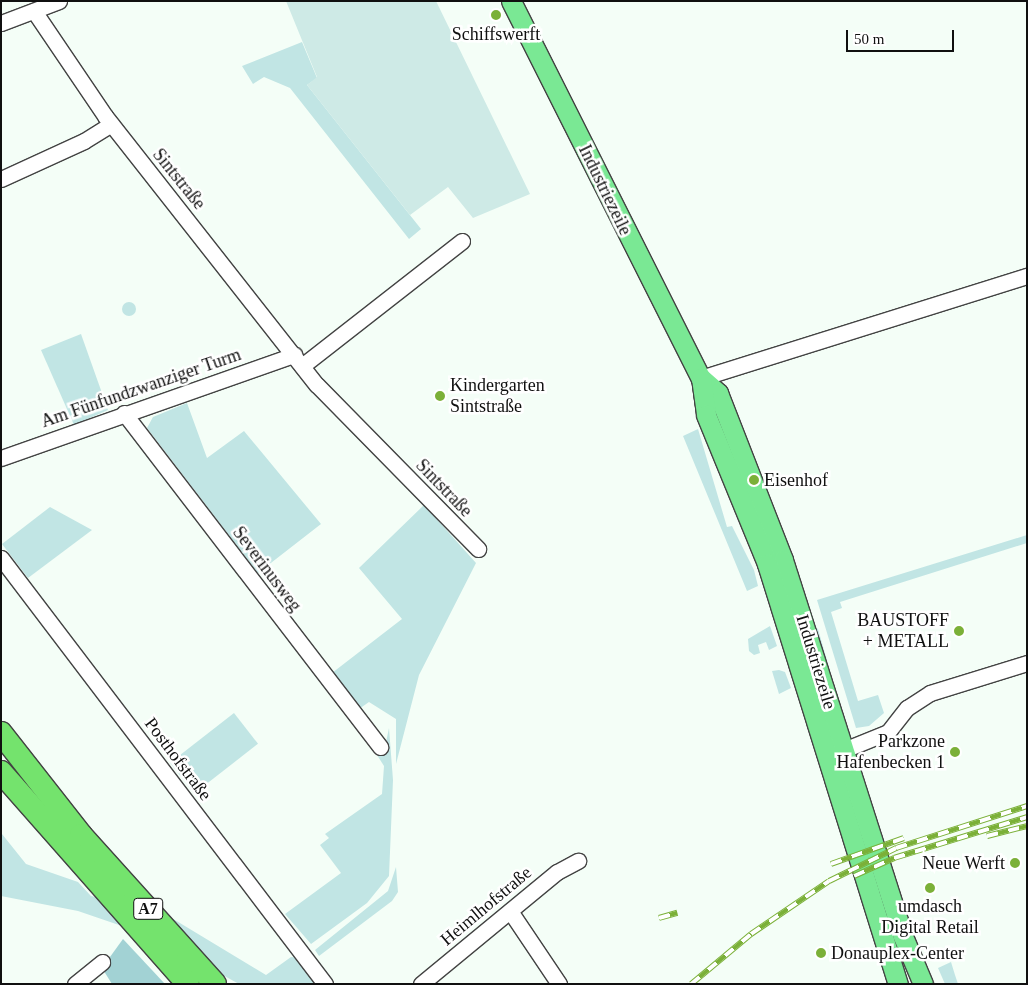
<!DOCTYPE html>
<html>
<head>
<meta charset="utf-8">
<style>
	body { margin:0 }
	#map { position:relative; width:1028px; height:985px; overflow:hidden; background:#f4fef7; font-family:"Times New Roman",serif }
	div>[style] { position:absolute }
	.green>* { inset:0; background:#c1e5e4; transform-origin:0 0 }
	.round { border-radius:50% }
	.forest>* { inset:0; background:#a2d2d4 }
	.pitch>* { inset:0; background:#ceeae6 }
	.roads { filter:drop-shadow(1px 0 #434343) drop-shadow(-1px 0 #434343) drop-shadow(0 1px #434343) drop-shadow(0 -1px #434343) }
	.minor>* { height:15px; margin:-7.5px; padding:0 7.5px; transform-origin:7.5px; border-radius:7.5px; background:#fff }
	.major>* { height:19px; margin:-9.5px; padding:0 9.5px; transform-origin:9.5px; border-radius:9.5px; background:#7ae894 }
	.highway>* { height:22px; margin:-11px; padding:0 11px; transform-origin:11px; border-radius:11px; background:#74e36d }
	.rail>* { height:5.5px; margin-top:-2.75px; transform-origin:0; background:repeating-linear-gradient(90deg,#fff 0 11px,#7bb038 0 22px); box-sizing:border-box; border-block:1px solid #7bb038 }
	.dots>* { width:14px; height:14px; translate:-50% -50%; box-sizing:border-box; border:2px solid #fff; border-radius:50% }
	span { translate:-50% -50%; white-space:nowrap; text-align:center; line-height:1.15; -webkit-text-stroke:5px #fff; paint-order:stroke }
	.shield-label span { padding:1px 4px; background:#fff; border:1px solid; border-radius:4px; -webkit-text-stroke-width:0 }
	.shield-label { font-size:16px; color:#101010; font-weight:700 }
	.poi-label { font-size:18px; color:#101010 }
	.left { translate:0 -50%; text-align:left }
	.right { translate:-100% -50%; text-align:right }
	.street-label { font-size:18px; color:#101010 }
	.frame { position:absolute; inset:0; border:2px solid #101010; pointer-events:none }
	.scale { position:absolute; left:846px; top:30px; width:108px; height:22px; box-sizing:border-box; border:2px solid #101010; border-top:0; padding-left:6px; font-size:15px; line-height:18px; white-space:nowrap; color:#101010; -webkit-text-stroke:4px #fff; paint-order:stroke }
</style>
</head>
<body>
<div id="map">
	<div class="green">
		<i style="clip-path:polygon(302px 42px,317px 78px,307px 85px,421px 229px,409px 239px,290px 88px,264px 77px,253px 84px,242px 66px)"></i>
		<i class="round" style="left:122px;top:302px;width:14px;height:14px"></i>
		<i style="clip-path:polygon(81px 334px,108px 410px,74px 425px,41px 350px)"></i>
		<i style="clip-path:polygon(187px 403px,207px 458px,244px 431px,321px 524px,258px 573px,147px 428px,153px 417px)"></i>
		<i style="clip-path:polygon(698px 429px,727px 527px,732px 526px,754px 570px,758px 586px,747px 591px,683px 436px)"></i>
		<i style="clip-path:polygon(424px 505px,476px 563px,419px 675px,396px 764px,396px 719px,369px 702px,359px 709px,332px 673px,402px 619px,359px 568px)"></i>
		<i style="clip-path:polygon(50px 507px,92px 530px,28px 578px,2px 544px)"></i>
		<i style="clip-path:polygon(1027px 535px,1027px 543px,840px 602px,842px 608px,831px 612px,858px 701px,878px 695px,884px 713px,869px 726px,856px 728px,817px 600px)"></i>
		<i style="clip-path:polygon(770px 626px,777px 646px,769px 650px,766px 642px,758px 645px,760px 653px,754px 655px,749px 651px,748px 639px)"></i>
		<i style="clip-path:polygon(813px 627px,818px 629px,844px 720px,841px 720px)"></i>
		<i style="clip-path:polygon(779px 670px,785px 672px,791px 688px,779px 694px,772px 671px)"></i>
		<i style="left:234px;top:713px;width:39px;height:81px;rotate:52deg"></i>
		<i style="clip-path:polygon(389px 728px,393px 780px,389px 876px,367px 903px,311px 944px,285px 914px,341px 873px,320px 845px,329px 838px,325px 834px,382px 794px,384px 766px,377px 755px,385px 747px)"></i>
		<i style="clip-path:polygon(2px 834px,26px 864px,78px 882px,91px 896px,165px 914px,266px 975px,291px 957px,299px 958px,318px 984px,239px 984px,154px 937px,78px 911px,1px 896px)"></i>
		<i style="clip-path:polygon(396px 867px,398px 892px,392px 901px,319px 956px,315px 950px,388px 891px)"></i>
		<i style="clip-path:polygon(951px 962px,955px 975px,958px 984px,945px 984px,938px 968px)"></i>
	</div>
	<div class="forest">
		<i style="clip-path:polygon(123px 939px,165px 984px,112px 984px,102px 968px)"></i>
	</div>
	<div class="pitch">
		<i style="clip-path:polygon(286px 1px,436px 1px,530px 194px,473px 218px,448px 187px,410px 215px,307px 85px,317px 77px)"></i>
	</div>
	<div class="roads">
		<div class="minor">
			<i style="left:34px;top:11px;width:127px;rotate:55.9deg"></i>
			<i style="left:105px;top:116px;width:342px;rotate:51.8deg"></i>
			<i style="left:317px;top:385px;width:230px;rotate:45.5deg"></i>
			<i style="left:1px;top:23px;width:62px;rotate:-20.8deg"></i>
			<i style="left:1px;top:179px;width:91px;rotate:-24.6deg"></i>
			<i style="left:84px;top:141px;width:32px;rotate:-32deg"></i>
			<i style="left:302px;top:366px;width:203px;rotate:-38deg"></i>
			<i style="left:701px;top:378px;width:342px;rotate:-17.4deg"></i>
			<i style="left:124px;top:413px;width:421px;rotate:52.5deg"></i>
			<i style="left:1px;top:458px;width:311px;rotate:-19.4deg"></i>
			<i style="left:1px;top:558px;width:535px;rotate:52.74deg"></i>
			<i style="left:834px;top:754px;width:58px;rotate:-22.2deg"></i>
			<i style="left:888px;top:732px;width:31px;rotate:-52deg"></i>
			<i style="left:907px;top:708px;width:27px;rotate:-33deg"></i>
			<i style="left:930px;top:693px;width:102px;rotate:-17.2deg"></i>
			<i style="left:510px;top:911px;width:88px;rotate:56.1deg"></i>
			<i style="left:75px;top:984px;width:35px;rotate:-39deg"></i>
			<i style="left:421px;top:984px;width:176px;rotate:-39.5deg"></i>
			<i style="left:557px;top:872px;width:24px;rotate:-28deg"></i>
		</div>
		<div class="major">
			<i style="left:511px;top:1px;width:422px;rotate:63.3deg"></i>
			<i style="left:701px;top:378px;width:23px;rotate:41deg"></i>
			<i style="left:718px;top:393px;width:179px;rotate:68.7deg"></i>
			<i style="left:783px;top:560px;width:392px;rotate:72.3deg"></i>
			<i style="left:902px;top:934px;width:54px;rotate:67.2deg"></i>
			<i style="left:701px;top:378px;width:37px;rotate:82deg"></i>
			<i style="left:706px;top:415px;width:161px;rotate:67.7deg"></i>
			<i style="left:767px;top:564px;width:440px;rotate:72.7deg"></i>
		</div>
		<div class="highway">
			<i style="left:1px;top:733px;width:130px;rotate:51.9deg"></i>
			<i style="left:81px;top:835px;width:200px;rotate:48deg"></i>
			<i style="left:1px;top:772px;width:283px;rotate:48.6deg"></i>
		</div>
	</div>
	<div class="rail">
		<i style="left:987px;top:836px;width:41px;rotate:-14deg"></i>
		<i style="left:831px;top:864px;width:77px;rotate:-19.6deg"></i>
		<i style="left:854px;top:876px;width:44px;rotate:-24.2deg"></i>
		<i style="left:894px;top:858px;width:139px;rotate:-17.1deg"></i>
		<i style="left:659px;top:918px;width:19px;rotate:-16deg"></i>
		<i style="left:691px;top:984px;width:78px;rotate:-39.8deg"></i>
		<i style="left:751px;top:934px;width:94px;rotate:-34.2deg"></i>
		<i style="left:829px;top:881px;width:75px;rotate:-26.2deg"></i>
		<i style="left:896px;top:848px;width:138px;rotate:-17.8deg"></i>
	</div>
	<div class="dots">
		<i style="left:496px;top:15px;background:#7bb038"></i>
		<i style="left:440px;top:396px;background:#7bb038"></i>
		<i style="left:754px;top:480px;background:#7bb038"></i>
		<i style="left:959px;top:631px;background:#7bb038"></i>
		<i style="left:955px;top:752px;background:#7bb038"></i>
		<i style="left:1015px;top:863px;background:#7bb038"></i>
		<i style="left:930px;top:888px;background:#7bb038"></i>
		<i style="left:821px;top:953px;background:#7bb038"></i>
	</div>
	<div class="shield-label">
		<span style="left:148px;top:909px">A7</span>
	</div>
	<div class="poi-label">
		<span style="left:496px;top:34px">Schiffswerft</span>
		<span class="left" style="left:450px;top:396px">Kindergarten<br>Sintstraße</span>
		<span class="left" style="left:764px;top:480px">Eisenhof</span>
		<span class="right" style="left:949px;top:631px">BAUSTOFF<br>+ METALL</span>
		<span class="right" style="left:945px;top:752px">Parkzone<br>Hafenbecken 1</span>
		<span class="right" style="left:1005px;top:863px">Neue Werft</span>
		<span style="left:930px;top:917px">umdasch<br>Digital Retail</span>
		<span class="left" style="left:831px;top:953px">Donauplex-Center</span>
	</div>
	<div class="street-label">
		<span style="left:179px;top:179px;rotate:51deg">Sintstraße</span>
		<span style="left:605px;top:190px;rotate:64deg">Industriezeile</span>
		<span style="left:141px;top:388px;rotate:-19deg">Am Fünfundzwanziger Turm</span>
		<span style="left:444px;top:488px;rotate:46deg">Sintstraße</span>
		<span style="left:267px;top:569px;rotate:53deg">Severinusweg</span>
		<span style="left:816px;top:662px;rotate:73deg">Industriezeile</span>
		<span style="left:178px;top:759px;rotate:53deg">Posthofstraße</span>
		<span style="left:486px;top:906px;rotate:-40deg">Heimlhofstraße</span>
	</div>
	<div class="frame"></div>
	<div class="scale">50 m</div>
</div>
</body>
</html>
